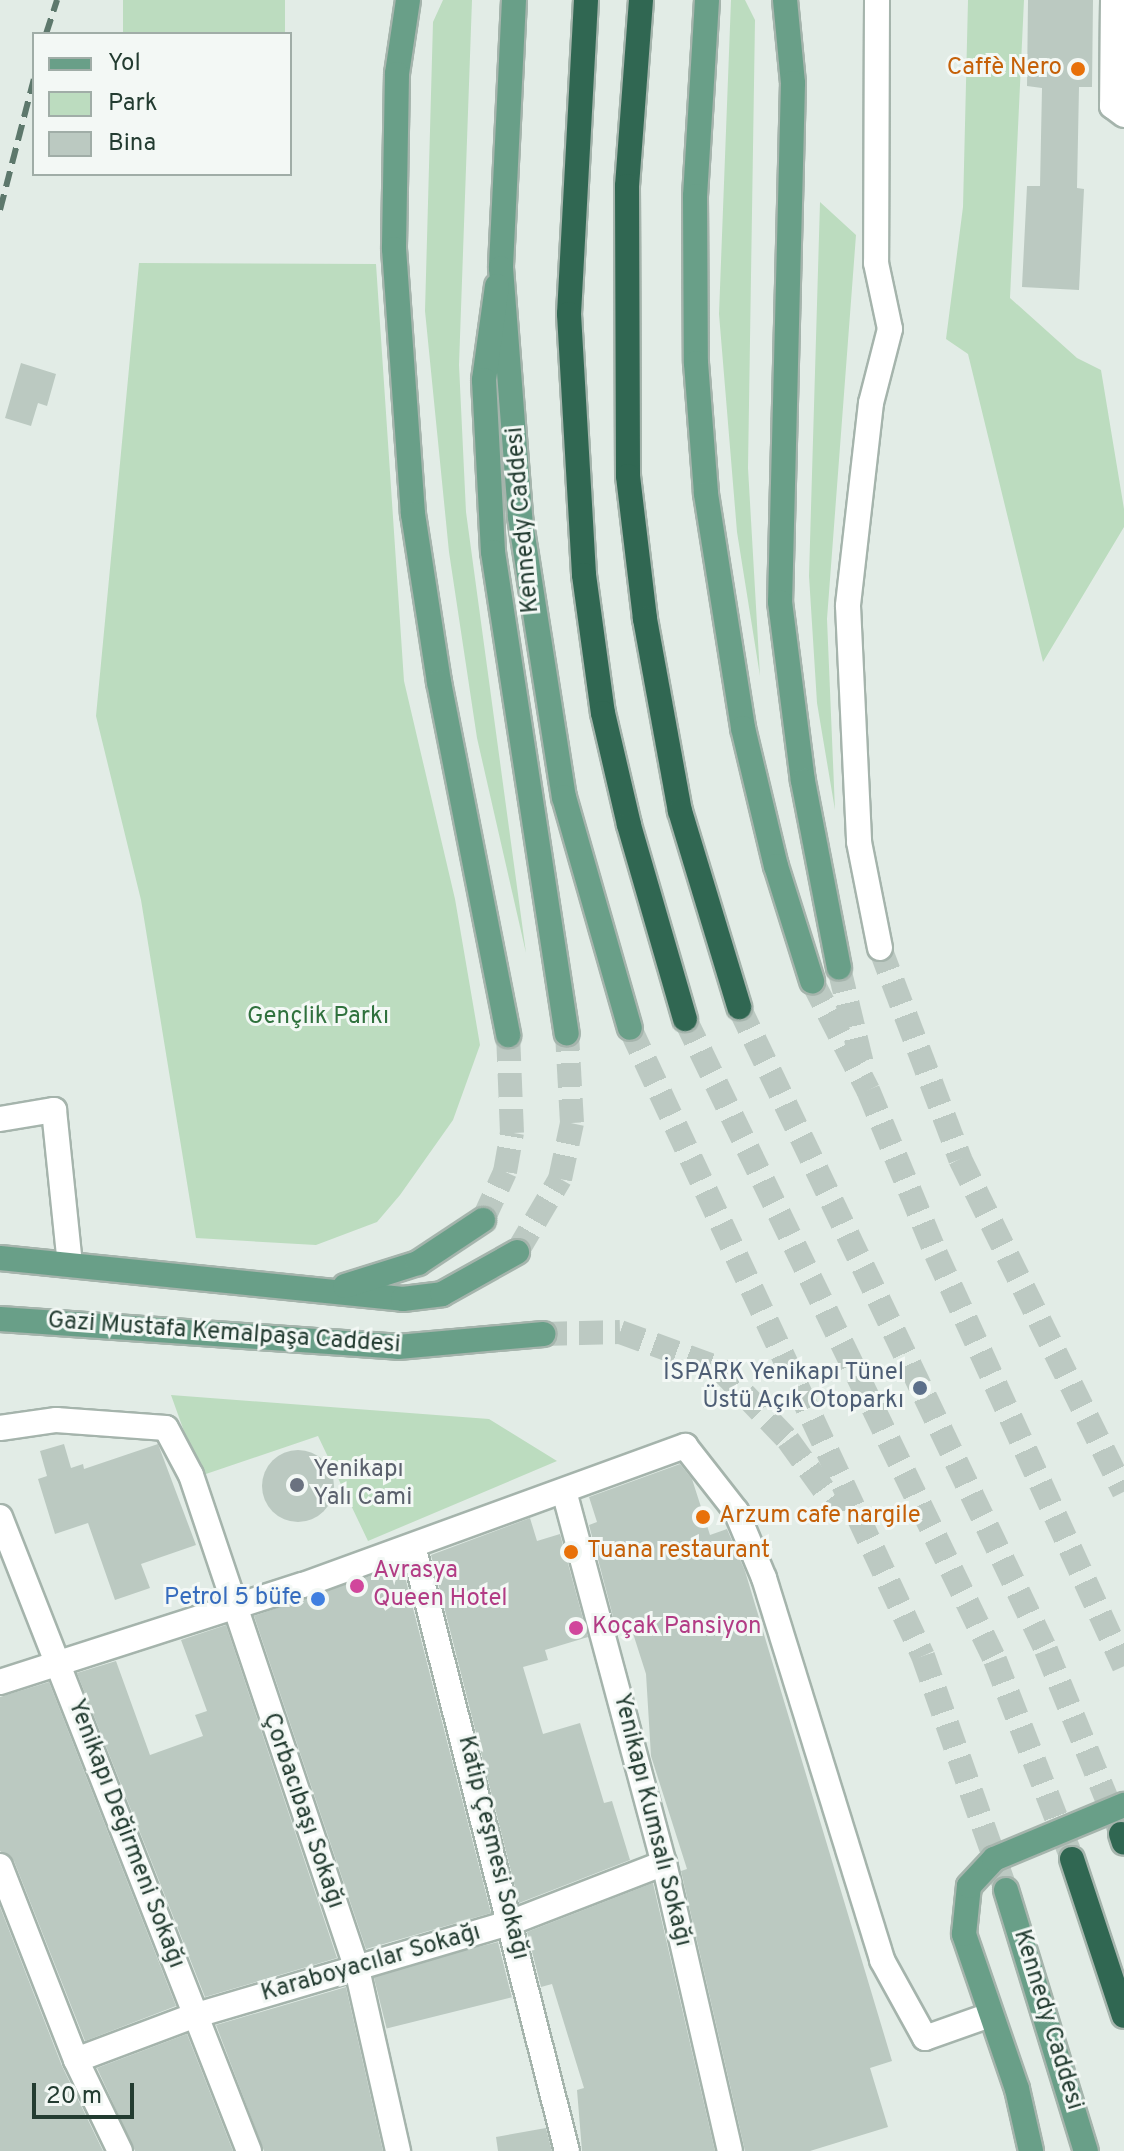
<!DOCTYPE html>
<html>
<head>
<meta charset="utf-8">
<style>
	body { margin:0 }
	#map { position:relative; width:1124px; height:2151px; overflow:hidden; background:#e2ece6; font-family:Overpass,sans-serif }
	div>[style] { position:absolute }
	.green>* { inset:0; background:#bcdcbf; transform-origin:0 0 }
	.building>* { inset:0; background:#bbc9c1; transform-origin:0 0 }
	.round { border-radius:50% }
	.minor-tunnel>* { height:24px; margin-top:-12px; transform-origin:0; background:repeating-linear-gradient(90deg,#bcc9c2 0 24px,transparent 0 36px) }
	.major-tunnel>* { height:24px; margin-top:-12px; transform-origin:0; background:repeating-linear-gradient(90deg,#bcc9c2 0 24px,transparent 0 36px) }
	.highway-tunnel>* { height:24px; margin-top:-12px; transform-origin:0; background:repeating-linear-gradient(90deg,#bcc9c2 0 24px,transparent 0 36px) }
	.roads { filter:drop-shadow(2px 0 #a5b4ac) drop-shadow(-2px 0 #a5b4ac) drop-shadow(0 2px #a5b4ac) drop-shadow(0 -2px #a5b4ac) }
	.minor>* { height:24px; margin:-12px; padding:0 12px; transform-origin:12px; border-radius:12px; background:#fff }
	.major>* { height:24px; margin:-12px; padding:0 12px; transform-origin:12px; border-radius:12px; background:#699f88 }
	.highway>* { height:24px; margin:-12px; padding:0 12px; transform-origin:12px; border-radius:12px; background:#306752 }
	.rail>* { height:6px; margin-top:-3px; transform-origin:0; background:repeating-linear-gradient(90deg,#5d786c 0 16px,transparent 0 24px) }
	.dots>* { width:22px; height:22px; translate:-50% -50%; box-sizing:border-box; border:4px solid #f3f8f5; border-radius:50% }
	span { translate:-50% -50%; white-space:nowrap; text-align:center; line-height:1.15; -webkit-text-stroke:6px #f3f8f5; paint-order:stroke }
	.food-label { font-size:24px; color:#c56008 }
	.right { translate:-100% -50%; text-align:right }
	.left { translate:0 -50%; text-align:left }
	.street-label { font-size:24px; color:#233c31 }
	.park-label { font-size:24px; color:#2f713d }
	.service-label { font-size:24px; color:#4e5e75 }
	.worship-label { font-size:24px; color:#5b616d }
	.hotel-label { font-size:24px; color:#b23c85 }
	.shop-label { font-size:24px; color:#366cbe }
	.legend { position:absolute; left:32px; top:32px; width:260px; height:144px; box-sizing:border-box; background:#f3f8f5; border:2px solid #a0ada7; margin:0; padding:10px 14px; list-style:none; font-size:24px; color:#233c31 }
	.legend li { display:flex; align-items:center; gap:16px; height:40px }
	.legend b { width:40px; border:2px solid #a0ada7 }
	.scale { position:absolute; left:32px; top:2083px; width:102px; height:36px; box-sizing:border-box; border:4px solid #233c31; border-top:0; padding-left:10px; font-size:24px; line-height:28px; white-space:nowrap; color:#233c31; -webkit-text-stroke:6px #f3f8f5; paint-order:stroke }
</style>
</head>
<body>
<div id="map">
	<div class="green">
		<i style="left:123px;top:0;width:162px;height:36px"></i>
		<i style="clip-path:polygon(443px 0,472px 0,459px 365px,466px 512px,526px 953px,477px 738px,449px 552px,425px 311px,433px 22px)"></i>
		<i style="clip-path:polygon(731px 0,745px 0,755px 20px,748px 468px,760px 676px,737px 532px,719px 314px)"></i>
		<i style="clip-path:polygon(968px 0,1024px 0,1010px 298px,1077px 358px,1101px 370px,1124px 509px,1124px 527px,1043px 662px,968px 354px,946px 339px,963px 207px)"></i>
		<i style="clip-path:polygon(820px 202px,856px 235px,827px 619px,835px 810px,817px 703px,809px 576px)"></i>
		<i style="clip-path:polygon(139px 263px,376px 264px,404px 681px,455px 899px,480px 1045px,453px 1120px,400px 1195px,377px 1222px,316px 1245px,196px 1238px,141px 900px,96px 716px)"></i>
		<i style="clip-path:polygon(171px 1395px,489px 1419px,557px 1461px,368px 1541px,318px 1436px,200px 1476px)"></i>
	</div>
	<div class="building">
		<i style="clip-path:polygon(1028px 0,1093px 0,1092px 87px,1079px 87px,1077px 188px,1084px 189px,1079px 290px,1022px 287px,1027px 186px,1040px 186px,1042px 88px,1027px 86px)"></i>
		<i style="clip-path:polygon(21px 363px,56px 374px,47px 406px,38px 403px,31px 426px,5px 418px)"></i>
		<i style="clip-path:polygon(64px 1444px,71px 1468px,83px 1464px,84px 1469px,158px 1444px,196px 1545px,141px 1564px,150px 1588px,115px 1600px,88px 1523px,55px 1534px,38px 1479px,47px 1476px,40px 1451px)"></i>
		<i class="round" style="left:262px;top:1450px;width:72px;height:72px"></i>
		<i style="clip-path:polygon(680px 1464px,692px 1479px,710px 1535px,727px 1529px,745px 1571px,892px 2061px,870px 2068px,888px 2127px,810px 2151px,745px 2151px,681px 1871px,687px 1869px,651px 1756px,646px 1674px,630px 1624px,616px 1628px,589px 1525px,597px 1522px,589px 1497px)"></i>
		<i style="clip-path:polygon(530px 1518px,537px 1541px,560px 1534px,588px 1637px,545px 1650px,548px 1660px,523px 1667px,543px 1734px,580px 1723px,604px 1803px,612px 1801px,630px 1860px,519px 1903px,431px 1555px)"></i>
		<i style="clip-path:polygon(402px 1565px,491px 1913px,366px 1949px,254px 1616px)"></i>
		<i style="clip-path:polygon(226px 1625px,337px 1958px,205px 1997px,77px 1673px,116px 1661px,150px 1755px,203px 1736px,195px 1715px,207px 1711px,181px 1640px)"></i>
		<i style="clip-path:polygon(49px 1682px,176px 2006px,85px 2041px,14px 1861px,0 1851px,0 1697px)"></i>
		<i style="clip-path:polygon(653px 1883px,715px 2151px,582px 2151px,577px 2090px,584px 2088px,552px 1984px,541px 1987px,527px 1932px)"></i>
		<i style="clip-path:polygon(0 1907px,62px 2066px,103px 2151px,0 2151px)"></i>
		<i style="left:498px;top:1942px;width:57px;height:129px;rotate:76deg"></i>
		<i style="clip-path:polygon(346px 1987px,383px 2151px,264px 2151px,216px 2025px)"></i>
		<i style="clip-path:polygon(187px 2034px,233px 2151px,135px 2151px,97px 2068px)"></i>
		<i style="clip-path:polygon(546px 2128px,552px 2151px,498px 2151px,496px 2137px)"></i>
	</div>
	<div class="minor-tunnel">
		<i style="left:880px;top:948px;width:226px;rotate:69.2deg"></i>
		<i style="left:960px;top:1159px;width:371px;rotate:63.8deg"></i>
	</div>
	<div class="major-tunnel">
		<i style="left:839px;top:968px;width:103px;rotate:76.5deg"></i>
		<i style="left:812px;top:981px;width:123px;rotate:62.8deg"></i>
		<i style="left:868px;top:1090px;width:178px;rotate:67.5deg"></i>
		<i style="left:936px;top:1254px;width:453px;rotate:65.5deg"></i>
		<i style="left:630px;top:1028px;width:693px;rotate:64.99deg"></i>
		<i style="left:923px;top:1656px;width:248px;rotate:70.5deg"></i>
		<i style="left:483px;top:1220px;width:53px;rotate:-65.4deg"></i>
		<i style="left:505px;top:1172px;width:40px;rotate:-80deg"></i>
		<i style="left:512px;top:1133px;width:98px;rotate:-92.3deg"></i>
		<i style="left:517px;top:1252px;width:85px;rotate:-59.5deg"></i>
		<i style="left:560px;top:1179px;width:57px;rotate:-77.9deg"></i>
		<i style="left:572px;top:1123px;width:90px;rotate:-93.2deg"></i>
		<i style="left:543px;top:1334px;width:77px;rotate:-1.5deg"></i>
		<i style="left:620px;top:1332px;width:105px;rotate:20deg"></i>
		<i style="left:719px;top:1368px;width:100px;rotate:46.2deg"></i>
		<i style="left:788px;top:1440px;width:89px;rotate:54.2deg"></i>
	</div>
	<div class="highway-tunnel">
		<i style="left:739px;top:1007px;width:713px;rotate:64.48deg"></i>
		<i style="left:1046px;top:1650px;width:193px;rotate:67.8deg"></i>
		<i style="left:685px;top:1019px;width:712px;rotate:64.19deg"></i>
		<i style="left:995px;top:1660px;width:213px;rotate:68.8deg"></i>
	</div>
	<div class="roads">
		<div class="minor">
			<i style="left:877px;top:0;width:263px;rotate:90.2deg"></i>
			<i style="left:876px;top:263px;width:67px;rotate:78deg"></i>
			<i style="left:890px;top:329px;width:76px;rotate:104.4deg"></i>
			<i style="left:871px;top:403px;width:204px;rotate:96.5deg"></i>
			<i style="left:848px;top:606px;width:236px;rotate:87.3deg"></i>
			<i style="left:859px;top:842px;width:108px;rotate:78.8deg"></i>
			<i style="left:1113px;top:0;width:106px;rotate:90.5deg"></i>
			<i style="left:1112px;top:106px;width:15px;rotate:37deg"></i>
			<i style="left:0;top:1119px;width:55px;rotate:-9.5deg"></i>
			<i style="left:54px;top:1110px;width:155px;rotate:84.1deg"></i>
			<i style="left:0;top:1428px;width:57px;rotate:-8.1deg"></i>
			<i style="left:56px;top:1420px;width:110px;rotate:4.2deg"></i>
			<i style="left:166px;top:1428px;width:53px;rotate:62deg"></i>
			<i style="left:191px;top:1475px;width:521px;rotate:71.43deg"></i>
			<i style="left:357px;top:1969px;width:187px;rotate:77.3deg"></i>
			<i style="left:564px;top:1491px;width:385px;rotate:75deg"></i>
			<i style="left:664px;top:1863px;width:295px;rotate:77.1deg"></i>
			<i style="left:0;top:1517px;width:681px;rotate:68.56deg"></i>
			<i style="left:413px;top:1546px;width:624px;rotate:75.72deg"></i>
			<i style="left:0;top:1682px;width:318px;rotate:-17.8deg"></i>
			<i style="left:303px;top:1585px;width:407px;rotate:-20deg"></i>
			<i style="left:685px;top:1446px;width:83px;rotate:51.9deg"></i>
			<i style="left:736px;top:1511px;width:73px;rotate:67.3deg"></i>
			<i style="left:764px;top:1578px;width:400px;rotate:72.8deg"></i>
			<i style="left:882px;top:1960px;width:89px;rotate:61.1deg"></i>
			<i style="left:925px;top:2038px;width:69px;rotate:-19.5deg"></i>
			<i style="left:0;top:1866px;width:208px;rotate:68.6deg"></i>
			<i style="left:76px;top:2060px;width:101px;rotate:64.2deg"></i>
			<i style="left:76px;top:2060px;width:125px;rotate:-20.6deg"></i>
			<i style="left:193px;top:2016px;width:333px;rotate:-16.4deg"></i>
			<i style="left:512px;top:1922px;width:163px;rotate:-21.2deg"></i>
		</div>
		<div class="major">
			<i style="left:408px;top:0;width:75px;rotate:98.5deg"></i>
			<i style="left:397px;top:74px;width:175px;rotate:91deg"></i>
			<i style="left:394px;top:249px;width:266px;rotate:85.9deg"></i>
			<i style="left:413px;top:514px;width:170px;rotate:81.2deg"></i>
			<i style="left:439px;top:682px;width:360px;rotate:78.9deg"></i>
			<i style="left:514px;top:0;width:268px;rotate:92.8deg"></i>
			<i style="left:501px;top:268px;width:250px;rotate:85.6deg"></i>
			<i style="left:520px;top:517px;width:283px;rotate:81.1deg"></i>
			<i style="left:564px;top:797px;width:240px;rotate:74.1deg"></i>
			<i style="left:707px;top:0;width:196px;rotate:93.5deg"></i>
			<i style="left:695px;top:196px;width:167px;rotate:89.7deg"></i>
			<i style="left:696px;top:363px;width:131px;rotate:85.6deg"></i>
			<i style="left:706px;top:494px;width:237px;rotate:81deg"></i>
			<i style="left:743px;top:728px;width:142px;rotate:76.6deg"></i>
			<i style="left:776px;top:866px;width:121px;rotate:72.6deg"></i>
			<i style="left:785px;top:0;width:83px;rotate:84.5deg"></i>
			<i style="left:793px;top:83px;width:519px;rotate:91.43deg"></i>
			<i style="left:780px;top:602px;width:180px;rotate:82.7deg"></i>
			<i style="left:803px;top:781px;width:190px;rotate:79.1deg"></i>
			<i style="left:497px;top:286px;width:95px;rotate:97.9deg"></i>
			<i style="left:484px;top:380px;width:172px;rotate:87deg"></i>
			<i style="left:493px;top:552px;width:487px;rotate:81.3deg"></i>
			<i style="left:0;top:1258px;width:405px;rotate:5.8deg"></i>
			<i style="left:403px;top:1299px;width:39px;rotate:-7deg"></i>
			<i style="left:442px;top:1294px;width:86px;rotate:-29.2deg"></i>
			<i style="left:345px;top:1286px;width:77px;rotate:-17.5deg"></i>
			<i style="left:418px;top:1263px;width:78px;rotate:-33.5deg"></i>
			<i style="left:0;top:1319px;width:399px;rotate:4deg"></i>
			<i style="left:398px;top:1347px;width:146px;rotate:-5.1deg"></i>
			<i style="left:1006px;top:1890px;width:273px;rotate:73deg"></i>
			<i style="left:1031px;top:2151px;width:64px;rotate:-102.7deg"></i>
			<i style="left:1017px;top:2089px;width:164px;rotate:-108.9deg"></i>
			<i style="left:964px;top:1934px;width:48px;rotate:-84.1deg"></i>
			<i style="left:969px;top:1886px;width:37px;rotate:-47deg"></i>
			<i style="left:994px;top:1859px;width:141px;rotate:-22.6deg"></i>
		</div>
		<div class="highway">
			<i style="left:586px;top:0;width:314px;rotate:93.1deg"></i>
			<i style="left:569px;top:314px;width:261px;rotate:86.7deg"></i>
			<i style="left:584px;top:575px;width:139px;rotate:82.2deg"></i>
			<i style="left:603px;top:713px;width:115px;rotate:76.9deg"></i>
			<i style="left:629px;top:825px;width:202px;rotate:73.9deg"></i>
			<i style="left:641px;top:0;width:187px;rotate:94.3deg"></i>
			<i style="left:627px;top:186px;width:290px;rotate:89.8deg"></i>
			<i style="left:628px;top:476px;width:144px;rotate:83.2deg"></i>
			<i style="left:645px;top:619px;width:195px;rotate:79.7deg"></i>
			<i style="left:680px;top:811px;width:205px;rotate:73.2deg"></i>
			<i style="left:1121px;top:1834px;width:9px;rotate:72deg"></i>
			<i style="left:1072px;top:1859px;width:165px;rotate:71.7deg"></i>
		</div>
	</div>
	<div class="rail">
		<i style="left:46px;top:34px;width:36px;rotate:-72deg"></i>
		<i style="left:0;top:210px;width:135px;rotate:-75.5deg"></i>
	</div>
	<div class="dots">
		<i style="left:1078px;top:69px;background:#e8710a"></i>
		<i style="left:920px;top:1388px;background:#5c6f8a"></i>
		<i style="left:297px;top:1485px;background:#6b7280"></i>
		<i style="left:703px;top:1517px;background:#e8710a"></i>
		<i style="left:571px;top:1552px;background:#e8710a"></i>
		<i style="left:357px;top:1586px;background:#d1479c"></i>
		<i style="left:318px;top:1599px;background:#3f7fe0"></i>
		<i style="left:576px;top:1628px;background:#d1479c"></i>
	</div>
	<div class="food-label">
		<span class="right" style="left:1062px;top:69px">Caffè Nero</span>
		<span class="left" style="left:719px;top:1517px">Arzum cafe nargile</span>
		<span class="left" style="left:587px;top:1552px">Tuana restaurant</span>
	</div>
	<div class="street-label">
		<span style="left:524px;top:520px;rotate:-95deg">Kennedy Caddesi</span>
		<span style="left:224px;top:1334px;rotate:4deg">Gazi Mustafa Kemalpaşa Caddesi</span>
		<span style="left:302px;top:1811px;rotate:71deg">Çorbacıbaşı Sokağı</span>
		<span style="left:651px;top:1820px;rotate:76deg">Yenikapı Kumsalı Sokağı</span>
		<span style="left:125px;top:1834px;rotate:69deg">Yenikapı Değirmeni Sokağı</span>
		<span style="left:492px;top:1848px;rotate:76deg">Katip Çeşmesi Sokağı</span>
		<span style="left:371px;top:1964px;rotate:-16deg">Karaboyacılar Sokağı</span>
		<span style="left:1047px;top:2020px;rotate:73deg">Kennedy Caddesi</span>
	</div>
	<div class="park-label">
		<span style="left:318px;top:1018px">Gençlik Parkı</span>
	</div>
	<div class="service-label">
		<span class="right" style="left:904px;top:1388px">İSPARK Yenikapı Tünel<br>Üstü Açık Otoparkı</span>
	</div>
	<div class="worship-label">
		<span class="left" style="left:313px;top:1485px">Yenikapı<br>Yalı Cami</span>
	</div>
	<div class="hotel-label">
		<span class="left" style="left:373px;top:1586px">Avrasya<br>Queen Hotel</span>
		<span class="left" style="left:592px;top:1628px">Koçak Pansiyon</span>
	</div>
	<div class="shop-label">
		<span class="right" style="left:302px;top:1599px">Petrol 5 büfe</span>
	</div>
	<ul class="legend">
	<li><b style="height:10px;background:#699f88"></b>Yol</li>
	<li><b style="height:22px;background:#bcdcbf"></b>Park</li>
	<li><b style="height:22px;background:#bbc9c1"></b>Bina</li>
	</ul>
	<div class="scale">20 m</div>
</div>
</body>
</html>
